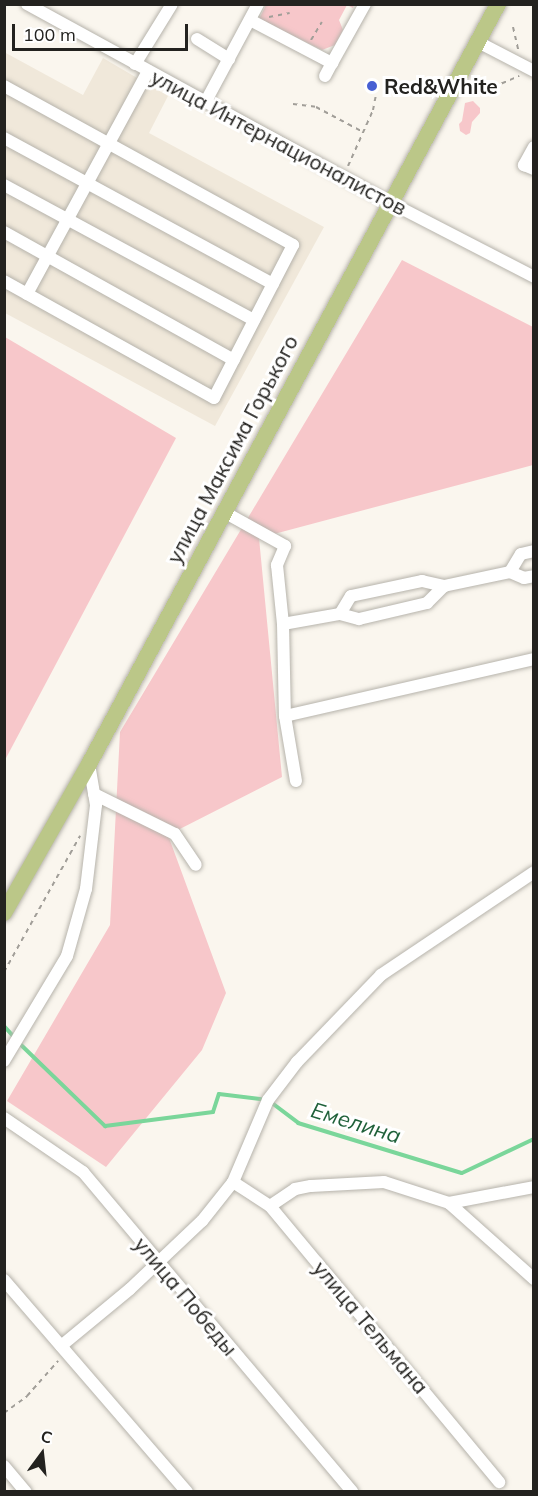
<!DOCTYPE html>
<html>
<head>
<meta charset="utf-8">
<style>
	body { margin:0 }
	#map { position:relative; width:538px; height:1496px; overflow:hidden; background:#faf6ee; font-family:Mulish,sans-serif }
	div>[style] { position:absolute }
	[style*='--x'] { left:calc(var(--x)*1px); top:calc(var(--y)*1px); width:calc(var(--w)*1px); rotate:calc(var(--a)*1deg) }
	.built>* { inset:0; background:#f0e8da }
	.green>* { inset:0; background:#f7c7ca }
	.stream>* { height:4px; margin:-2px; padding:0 2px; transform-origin:2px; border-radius:2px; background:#7ad69a }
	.path>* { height:2px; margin-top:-1px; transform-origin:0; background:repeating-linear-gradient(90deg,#a19e98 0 4.5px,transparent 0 9px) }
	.roads { filter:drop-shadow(0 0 2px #b6b3ab) drop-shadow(0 0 2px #b6b3ab) }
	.minor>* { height:12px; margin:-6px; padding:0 6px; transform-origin:6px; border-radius:6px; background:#fff }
	.major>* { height:16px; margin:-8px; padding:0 8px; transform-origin:8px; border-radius:8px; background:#bbc788 }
	.dots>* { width:16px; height:16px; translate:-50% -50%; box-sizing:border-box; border:3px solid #fff; border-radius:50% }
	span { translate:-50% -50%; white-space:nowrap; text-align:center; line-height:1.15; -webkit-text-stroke:6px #fff; paint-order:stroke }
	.poi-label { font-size:21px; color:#23221f; font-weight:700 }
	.left { translate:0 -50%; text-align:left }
	.street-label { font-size:21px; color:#23221f }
	.water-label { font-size:22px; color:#1f613a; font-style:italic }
	.frame { position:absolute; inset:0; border:6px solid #23221f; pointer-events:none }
	.north { position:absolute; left:12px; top:1424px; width:60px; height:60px; -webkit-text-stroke:4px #fff; paint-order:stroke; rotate:15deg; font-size:16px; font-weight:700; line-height:24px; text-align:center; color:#23221f }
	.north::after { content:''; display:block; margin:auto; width:21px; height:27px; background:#23221f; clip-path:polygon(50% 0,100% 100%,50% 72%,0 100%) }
	.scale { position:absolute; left:12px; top:24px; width:176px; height:27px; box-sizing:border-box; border:3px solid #23221f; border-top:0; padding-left:8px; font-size:18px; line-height:21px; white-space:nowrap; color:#23221f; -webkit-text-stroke:4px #fff; paint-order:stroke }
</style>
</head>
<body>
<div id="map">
	<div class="built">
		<div style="clip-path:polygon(4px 52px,83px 95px,103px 58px,168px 96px,149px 133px,324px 227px,215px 426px,5px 313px)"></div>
	</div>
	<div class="green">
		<div style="clip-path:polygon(266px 5px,354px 5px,353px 8px,347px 5px,339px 20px,343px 30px,335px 45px,322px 50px,259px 19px)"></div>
		<div style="clip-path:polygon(473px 101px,480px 108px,480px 113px,472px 122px,470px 133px,466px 135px,460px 131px,459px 124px,462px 121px,465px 103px)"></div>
		<div style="clip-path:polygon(402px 260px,533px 327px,533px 465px,259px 538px,282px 777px,168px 835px,226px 993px,202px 1050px,106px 1167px,7px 1101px,110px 925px,120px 732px)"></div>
		<div style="clip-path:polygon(5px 337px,176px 438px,5px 760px)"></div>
	</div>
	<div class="stream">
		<div style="--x:4;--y:1026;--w:15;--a:48"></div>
		<div style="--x:19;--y:1043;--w:120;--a:44"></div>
		<div style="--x:105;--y:1126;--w:109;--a:-7.4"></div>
		<div style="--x:213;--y:1112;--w:19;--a:-72"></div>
		<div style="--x:219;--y:1094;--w:49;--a:7"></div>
		<div style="--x:268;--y:1100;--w:38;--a:37"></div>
		<div style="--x:298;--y:1123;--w:171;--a:17"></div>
		<div style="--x:462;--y:1173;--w:80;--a:-25.3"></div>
	</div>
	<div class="path">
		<div style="--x:269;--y:17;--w:21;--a:-11"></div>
		<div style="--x:513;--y:27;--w:23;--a:77"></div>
		<div style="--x:311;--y:40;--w:21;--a:-59"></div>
		<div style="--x:477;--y:94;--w:46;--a:-23.2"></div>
		<div style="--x:293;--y:104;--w:23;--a:7"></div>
		<div style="--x:316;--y:107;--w:53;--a:28"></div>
		<div style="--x:348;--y:166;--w:61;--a:-65.9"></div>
		<div style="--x:373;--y:110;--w:16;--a:-79"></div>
		<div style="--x:4;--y:972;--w:156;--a:-60.8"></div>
		<div style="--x:4;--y:1413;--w:29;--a:-36"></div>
		<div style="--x:27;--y:1396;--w:47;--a:-48.5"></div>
	</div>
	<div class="roads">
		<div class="minor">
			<div style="--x:27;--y:4;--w:413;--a:28.7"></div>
			<div style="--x:389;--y:202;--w:163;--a:27.3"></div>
			<div style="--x:250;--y:20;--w:93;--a:27.7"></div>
			<div style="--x:332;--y:63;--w:68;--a:-60.8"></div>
			<div style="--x:197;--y:39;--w:38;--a:32"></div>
			<div style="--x:478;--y:42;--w:63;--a:27.4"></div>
			<div style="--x:135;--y:64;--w:70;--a:-58.3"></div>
			<div style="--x:325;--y:76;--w:15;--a:-62"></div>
			<div style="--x:4;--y:86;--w:330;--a:28.8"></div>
			<div style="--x:293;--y:245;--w:172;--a:117.3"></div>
			<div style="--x:214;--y:398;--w:240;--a:-150.9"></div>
			<div style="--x:206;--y:101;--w:110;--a:-61.8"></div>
			<div style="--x:4;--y:138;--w:306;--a:28.5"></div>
			<div style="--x:534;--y:147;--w:21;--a:119"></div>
			<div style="--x:524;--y:165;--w:11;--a:22"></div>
			<div style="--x:4;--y:185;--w:284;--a:28.4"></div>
			<div style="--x:4;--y:232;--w:263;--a:29.1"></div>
			<div style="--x:27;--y:294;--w:254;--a:-61.5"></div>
			<div style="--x:224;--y:512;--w:70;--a:29.1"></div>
			<div style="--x:285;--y:546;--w:21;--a:113"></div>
			<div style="--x:277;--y:565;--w:59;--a:84.2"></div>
			<div style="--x:283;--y:624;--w:92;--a:88.8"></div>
			<div style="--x:285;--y:716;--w:66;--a:80.4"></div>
			<div style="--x:510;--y:572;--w:21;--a:-59"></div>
			<div style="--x:521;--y:554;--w:13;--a:-13"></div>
			<div style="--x:340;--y:614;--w:21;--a:-59"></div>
			<div style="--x:351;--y:596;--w:73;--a:-11.9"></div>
			<div style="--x:422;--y:581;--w:23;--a:13"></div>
			<div style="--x:283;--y:624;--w:58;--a:-10"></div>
			<div style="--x:340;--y:614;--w:20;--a:15"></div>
			<div style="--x:359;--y:619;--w:70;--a:-13.2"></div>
			<div style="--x:427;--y:603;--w:24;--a:-45"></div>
			<div style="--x:444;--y:586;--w:67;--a:-12"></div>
			<div style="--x:510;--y:572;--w:15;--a:23"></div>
			<div style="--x:524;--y:578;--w:10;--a:-11"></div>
			<div style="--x:285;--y:716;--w:255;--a:-12.9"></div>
			<div style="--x:94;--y:794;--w:90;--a:26.3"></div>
			<div style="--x:175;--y:834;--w:37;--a:56"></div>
			<div style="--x:4;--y:1061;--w:122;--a:-59"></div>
			<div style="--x:67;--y:956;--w:70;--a:-74.2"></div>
			<div style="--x:86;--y:889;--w:85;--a:-83.2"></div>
			<div style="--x:96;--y:805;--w:42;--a:-99.7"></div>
			<div style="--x:4;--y:1118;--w:96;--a:34.4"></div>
			<div style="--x:83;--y:1172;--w:418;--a:49.9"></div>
			<div style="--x:233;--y:1182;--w:44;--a:33"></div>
			<div style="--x:270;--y:1206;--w:359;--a:50.3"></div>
			<div style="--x:449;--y:1203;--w:114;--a:41.8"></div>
			<div style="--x:270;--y:1206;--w:30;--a:-34"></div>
			<div style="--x:295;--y:1189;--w:16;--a:-11"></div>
			<div style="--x:311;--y:1186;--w:73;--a:-3.1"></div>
			<div style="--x:384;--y:1182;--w:68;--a:17.9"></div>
			<div style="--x:449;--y:1203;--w:86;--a:-10.7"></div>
			<div style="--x:4;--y:1280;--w:280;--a:49.2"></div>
			<div style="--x:61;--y:1346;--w:89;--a:-39.6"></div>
			<div style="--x:130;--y:1289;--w:99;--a:-43.4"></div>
			<div style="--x:202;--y:1221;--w:50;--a:-51.5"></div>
			<div style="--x:233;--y:1182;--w:89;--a:-66.9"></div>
			<div style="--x:268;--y:1100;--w:48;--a:-52.7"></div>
			<div style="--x:297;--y:1062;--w:121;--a:-46"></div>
			<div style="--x:381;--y:975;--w:184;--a:-33.9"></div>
			<div style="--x:4;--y:1466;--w:34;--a:50"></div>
		</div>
		<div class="major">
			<div style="--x:4;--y:913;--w:172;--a:-60.3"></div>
			<div style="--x:89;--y:764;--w:863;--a:-61.71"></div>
		</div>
	</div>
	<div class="dots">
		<div style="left:372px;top:86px;background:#475fd3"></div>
	</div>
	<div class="poi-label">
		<span class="left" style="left:384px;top:86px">Red&amp;White</span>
	</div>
	<div class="street-label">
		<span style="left:279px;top:142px;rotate:28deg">улица Интернационалистов</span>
		<span style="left:232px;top:449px;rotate:-62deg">улица Максима Горького</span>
		<span style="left:186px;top:1296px;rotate:50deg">улица Победы</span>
		<span style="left:371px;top:1327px;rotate:50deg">улица Тельмана</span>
	</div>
	<div class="water-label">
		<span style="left:356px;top:1123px;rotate:17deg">Емелина</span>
	</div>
	<div class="frame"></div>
	<div class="north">С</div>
	<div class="scale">100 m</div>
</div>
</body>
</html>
